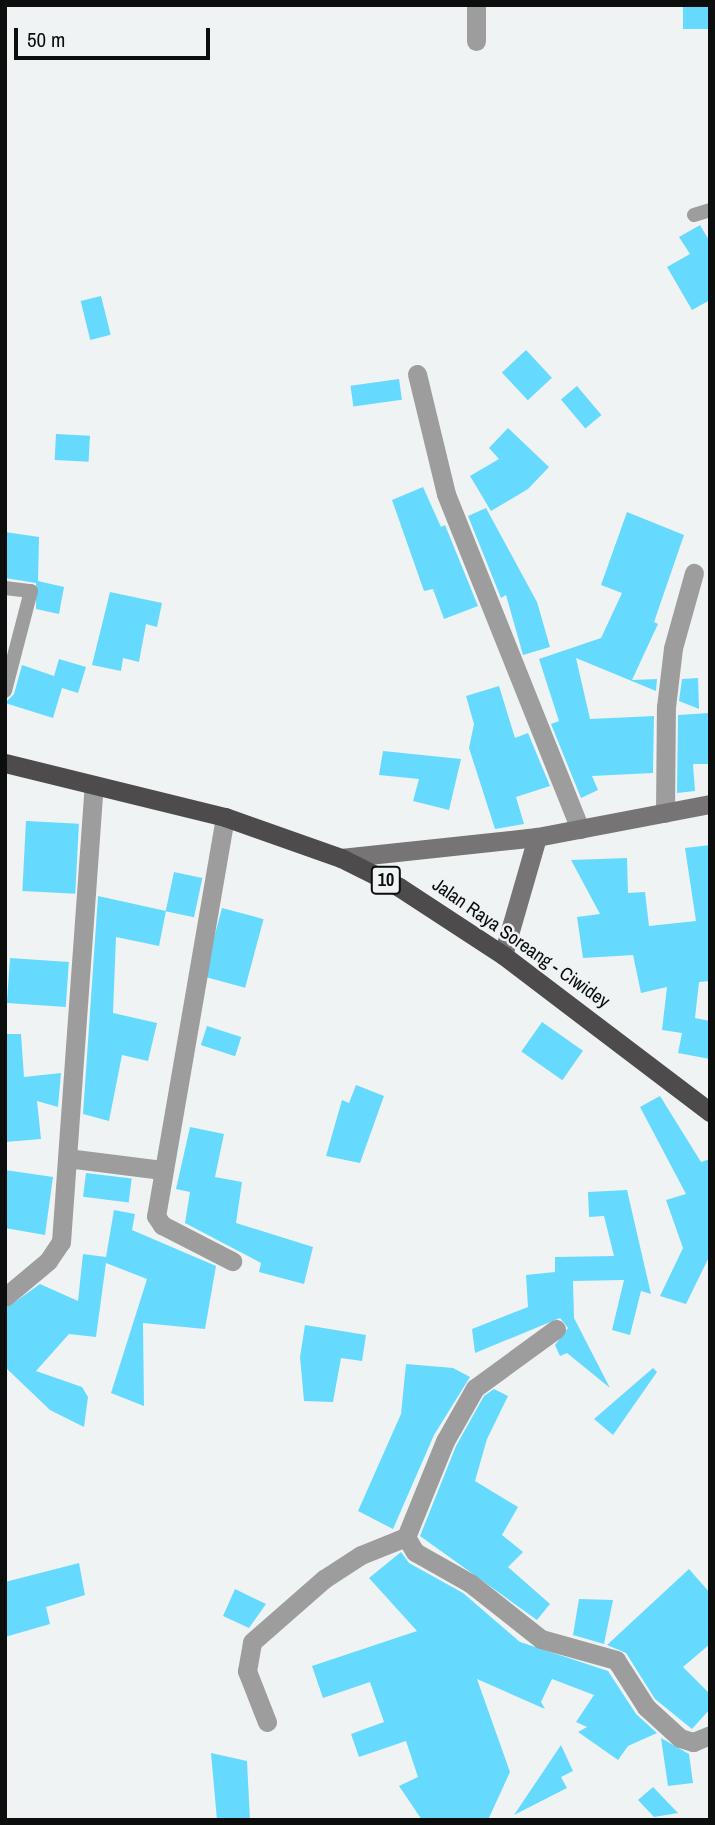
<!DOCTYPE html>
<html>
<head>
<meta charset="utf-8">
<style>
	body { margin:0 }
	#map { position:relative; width:715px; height:1825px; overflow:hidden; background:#eff3f4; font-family:"Archivo Narrow",sans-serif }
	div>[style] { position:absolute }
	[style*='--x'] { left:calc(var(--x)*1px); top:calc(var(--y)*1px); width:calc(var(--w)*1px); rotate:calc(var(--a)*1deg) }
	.building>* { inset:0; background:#66dafe; transform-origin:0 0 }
	.service>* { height:14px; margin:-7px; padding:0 7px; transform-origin:7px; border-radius:7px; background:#9e9d9d }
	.minor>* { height:19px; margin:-9.5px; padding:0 9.5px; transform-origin:9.5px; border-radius:9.5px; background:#9e9d9d }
	.secondary>* { height:19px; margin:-9.5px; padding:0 9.5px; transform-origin:9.5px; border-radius:9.5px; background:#767475 }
	.trunk>* { height:19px; margin:-9.5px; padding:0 9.5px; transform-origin:9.5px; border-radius:9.5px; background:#4e4b4c }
	span { translate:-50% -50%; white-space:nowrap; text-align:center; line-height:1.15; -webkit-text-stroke:5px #eff3f4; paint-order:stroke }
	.shield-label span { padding:2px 5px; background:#eff3f4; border:2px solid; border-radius:5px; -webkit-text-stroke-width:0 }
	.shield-label { font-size:18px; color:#0c0d0d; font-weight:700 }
	.street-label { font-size:19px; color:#0c0d0d }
	.frame { position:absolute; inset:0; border:7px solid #0c0d0d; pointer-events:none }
	.scale { position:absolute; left:14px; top:28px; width:196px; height:32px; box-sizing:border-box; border:4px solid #0c0d0d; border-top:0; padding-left:9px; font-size:21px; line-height:24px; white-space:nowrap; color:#0c0d0d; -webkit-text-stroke:5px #eff3f4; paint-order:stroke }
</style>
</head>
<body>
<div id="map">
	<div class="building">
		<div style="left:683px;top:5px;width:27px;height:24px"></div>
		<div style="clip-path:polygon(700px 225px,710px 242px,710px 300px,692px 310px,667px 267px,690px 254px,679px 237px)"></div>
		<div style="left:101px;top:296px;width:40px;height:21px;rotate:76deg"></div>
		<div style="left:526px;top:350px;width:38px;height:33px;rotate:47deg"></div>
		<div style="left:399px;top:379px;width:21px;height:49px;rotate:82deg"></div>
		<div style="left:577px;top:386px;width:38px;height:21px;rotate:50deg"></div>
		<div style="clip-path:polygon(508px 428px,549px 467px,528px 489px,491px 511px,470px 476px,499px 459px,489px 448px)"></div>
		<div style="left:56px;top:434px;width:34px;height:26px;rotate:3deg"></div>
		<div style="clip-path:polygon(423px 487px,441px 527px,445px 525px,478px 606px,444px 619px,433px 589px,424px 591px,392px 500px)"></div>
		<div style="clip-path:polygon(486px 508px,537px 602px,550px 647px,523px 655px,506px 595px,501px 598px,468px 516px)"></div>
		<div style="clip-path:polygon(627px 512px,684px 535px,654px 622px,658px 624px,632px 680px,657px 679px,656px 691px,576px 658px,590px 719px,654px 716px,653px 773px,592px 776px,598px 790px,581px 798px,551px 724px,559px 721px,539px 659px,601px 638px,622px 593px,601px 585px)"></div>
		<div style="clip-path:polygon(5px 532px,39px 537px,38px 581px,64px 587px,59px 614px,36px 609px,36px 583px,5px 578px)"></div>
		<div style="clip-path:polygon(110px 592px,162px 603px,157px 627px,146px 624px,139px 662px,123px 658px,121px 671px,92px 665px)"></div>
		<div style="clip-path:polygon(59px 659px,86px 667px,78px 693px,62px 688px,53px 718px,5px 703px,14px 694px,22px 665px,54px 676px)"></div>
		<div style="clip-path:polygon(698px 678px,699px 709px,679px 701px,682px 679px)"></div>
		<div style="clip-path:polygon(499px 686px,515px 738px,528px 733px,550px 786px,516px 797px,524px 824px,495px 829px,469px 748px,474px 724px,466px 696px)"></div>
		<div style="clip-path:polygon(710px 713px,710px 764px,693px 764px,695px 791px,677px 793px,678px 715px)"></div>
		<div style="clip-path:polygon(383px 751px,461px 759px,449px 810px,413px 801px,419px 779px,379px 775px)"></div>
		<div style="left:26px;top:821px;width:53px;height:70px;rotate:3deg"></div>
		<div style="clip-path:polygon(710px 845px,710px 981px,699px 982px,695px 1018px,710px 1021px,710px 1059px,678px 1053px,682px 1033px,662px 1030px,667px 987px,641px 993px,633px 955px,583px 958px,577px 917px,600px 914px,571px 860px,627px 858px,628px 893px,645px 892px,649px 926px,696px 921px,685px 848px)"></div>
		<div style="left:174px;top:872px;width:29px;height:40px;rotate:12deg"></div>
		<div style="clip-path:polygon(98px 896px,166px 911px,159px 946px,116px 937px,113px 1013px,157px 1023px,148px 1061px,122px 1055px,109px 1121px,83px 1114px)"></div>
		<div style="left:222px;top:908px;width:43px;height:71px;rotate:15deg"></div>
		<div style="left:10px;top:958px;width:59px;height:45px;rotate:4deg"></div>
		<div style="left:542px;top:1022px;width:50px;height:36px;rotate:35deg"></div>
		<div style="left:207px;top:1026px;width:36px;height:20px;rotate:18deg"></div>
		<div style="clip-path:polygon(5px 1034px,21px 1034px,24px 1077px,61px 1073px,58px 1107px,37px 1101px,41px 1139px,5px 1142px)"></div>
		<div style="clip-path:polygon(356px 1085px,384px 1096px,360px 1163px,326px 1156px,342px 1100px,349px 1103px)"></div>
		<div style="clip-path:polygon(660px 1096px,701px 1162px,710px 1159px,710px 1255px,686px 1304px,660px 1296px,683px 1248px,666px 1200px,686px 1194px,640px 1107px)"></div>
		<div style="clip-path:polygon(190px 1127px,224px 1134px,215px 1177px,242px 1182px,236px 1223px,313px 1247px,304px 1284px,259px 1272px,261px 1263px,185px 1223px,190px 1192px,176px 1189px)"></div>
		<div style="clip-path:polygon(5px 1170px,53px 1177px,45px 1235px,5px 1228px)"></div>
		<div style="left:86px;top:1173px;width:46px;height:24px;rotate:7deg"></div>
		<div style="clip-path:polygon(627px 1190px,651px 1294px,641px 1291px,630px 1335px,612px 1330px,624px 1280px,573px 1281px,574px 1318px,610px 1388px,567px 1353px,560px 1356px,555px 1345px,568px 1328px,560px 1318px,475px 1353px,472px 1329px,528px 1307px,526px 1275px,555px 1272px,555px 1257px,614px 1256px,604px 1216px,589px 1217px,588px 1192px)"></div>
		<div style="clip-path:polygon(114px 1210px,135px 1214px,132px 1230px,216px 1266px,205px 1329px,143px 1323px,144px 1406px,111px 1393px,147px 1279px,106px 1263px,96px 1337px,69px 1334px,36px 1371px,82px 1387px,88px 1397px,84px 1427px,50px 1410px,5px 1367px,5px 1309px,40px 1284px,78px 1301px,83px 1254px,106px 1257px)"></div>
		<div style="clip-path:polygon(305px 1325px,366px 1335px,362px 1361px,341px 1358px,333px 1402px,304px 1401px,300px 1357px)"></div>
		<div style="clip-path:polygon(406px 1364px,453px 1368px,470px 1377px,434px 1435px,393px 1529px,358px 1511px,401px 1414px)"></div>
		<div style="clip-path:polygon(653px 1368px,657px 1372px,613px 1435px,594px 1419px)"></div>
		<div style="clip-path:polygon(494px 1389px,508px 1396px,487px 1439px,475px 1481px,518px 1507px,502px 1535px,523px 1552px,508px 1567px,550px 1604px,537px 1620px,420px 1536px,456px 1446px,484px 1396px)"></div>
		<div style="clip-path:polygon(401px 1552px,409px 1563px,463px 1593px,520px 1642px,608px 1671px,636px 1714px,657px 1733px,628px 1746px,618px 1760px,578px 1732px,587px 1727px,576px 1722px,594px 1695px,552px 1679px,541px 1702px,545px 1709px,477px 1679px,510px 1772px,488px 1820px,422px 1820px,399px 1786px,418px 1777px,406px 1741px,359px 1757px,351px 1734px,384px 1722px,370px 1682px,323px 1698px,312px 1666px,417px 1631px,369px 1578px)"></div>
		<div style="clip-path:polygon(79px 1563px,85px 1595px,46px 1607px,50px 1624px,5px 1637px,5px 1582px)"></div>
		<div style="clip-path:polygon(689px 1569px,710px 1593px,710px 1644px,683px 1667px,710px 1694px,710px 1709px,692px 1729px,655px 1699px,626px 1653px,607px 1645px)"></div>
		<div style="clip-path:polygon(235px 1589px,266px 1604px,249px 1628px,223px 1616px)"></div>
		<div style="clip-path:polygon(579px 1599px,613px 1600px,604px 1644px,573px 1635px)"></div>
		<div style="clip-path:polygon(661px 1738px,689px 1754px,693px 1783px,668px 1786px)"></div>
		<div style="clip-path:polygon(561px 1745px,573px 1771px,561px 1777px,567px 1788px,514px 1815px)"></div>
		<div style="clip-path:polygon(211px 1753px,247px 1761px,250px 1820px,217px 1820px)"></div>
		<div style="clip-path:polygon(653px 1787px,678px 1813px,654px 1817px,638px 1800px)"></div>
	</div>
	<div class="service">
		<div style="--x:694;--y:215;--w:17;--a:-17"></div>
		<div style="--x:5;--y:588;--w:26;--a:7"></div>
		<div style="--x:31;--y:591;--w:103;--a:104.6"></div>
	</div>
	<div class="minor">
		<div style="--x:476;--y:41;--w:36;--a:-90"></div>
		<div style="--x:417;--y:374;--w:123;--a:76.4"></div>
		<div style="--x:446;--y:494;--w:361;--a:68.2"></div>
		<div style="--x:665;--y:813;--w:106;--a:-89.5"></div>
		<div style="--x:666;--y:707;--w:59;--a:-83.2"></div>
		<div style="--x:673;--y:648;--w:78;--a:-74.4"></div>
		<div style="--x:225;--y:817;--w:405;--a:99.8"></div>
		<div style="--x:156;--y:1216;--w:11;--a:56"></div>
		<div style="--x:162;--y:1225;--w:79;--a:27.2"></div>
		<div style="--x:67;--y:1158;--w:96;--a:7.2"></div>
		<div style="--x:5;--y:1297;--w:56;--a:-39.9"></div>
		<div style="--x:48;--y:1261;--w:23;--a:-56"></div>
		<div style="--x:61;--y:1242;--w:458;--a:-85.9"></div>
		<div style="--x:556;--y:1329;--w:100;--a:143.9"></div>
		<div style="--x:475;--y:1388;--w:61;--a:119.5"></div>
		<div style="--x:445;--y:1441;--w:104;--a:112.1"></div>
		<div style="--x:406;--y:1537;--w:17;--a:59"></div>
		<div style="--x:415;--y:1552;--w:63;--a:29.4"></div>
		<div style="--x:470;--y:1583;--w:90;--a:38.3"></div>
		<div style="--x:541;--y:1639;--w:78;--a:15.6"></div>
		<div style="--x:616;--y:1660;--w:56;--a:57.4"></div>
		<div style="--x:646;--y:1707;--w:46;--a:42.4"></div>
		<div style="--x:680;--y:1738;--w:14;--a:17"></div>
		<div style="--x:693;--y:1742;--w:18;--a:-22"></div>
		<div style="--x:267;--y:1722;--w:55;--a:-111.4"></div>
		<div style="--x:247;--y:1671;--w:29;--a:-80"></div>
		<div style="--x:252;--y:1642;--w:96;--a:-41.2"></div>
		<div style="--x:324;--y:1579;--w:44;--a:-33"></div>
		<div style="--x:361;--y:1555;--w:48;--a:-21.8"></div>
	</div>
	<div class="secondary">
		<div style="--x:341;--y:858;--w:197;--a:-6.1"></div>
		<div style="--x:537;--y:837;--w:176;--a:-10.8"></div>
		<div style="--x:503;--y:955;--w:123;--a:-73.9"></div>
	</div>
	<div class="trunk">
		<div style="--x:5;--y:763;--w:227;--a:13.8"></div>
		<div style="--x:225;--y:817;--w:123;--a:19.5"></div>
		<div style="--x:341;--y:858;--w:65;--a:26.6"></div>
		<div style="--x:399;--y:887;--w:124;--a:33.2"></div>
		<div style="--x:503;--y:955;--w:260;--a:37.2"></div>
	</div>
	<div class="shield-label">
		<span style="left:386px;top:880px">10</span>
	</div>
	<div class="street-label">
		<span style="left:521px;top:943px;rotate:35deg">Jalan Raya Soreang - Ciwidey</span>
	</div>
	<div class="frame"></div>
	<div class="scale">50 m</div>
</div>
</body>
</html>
